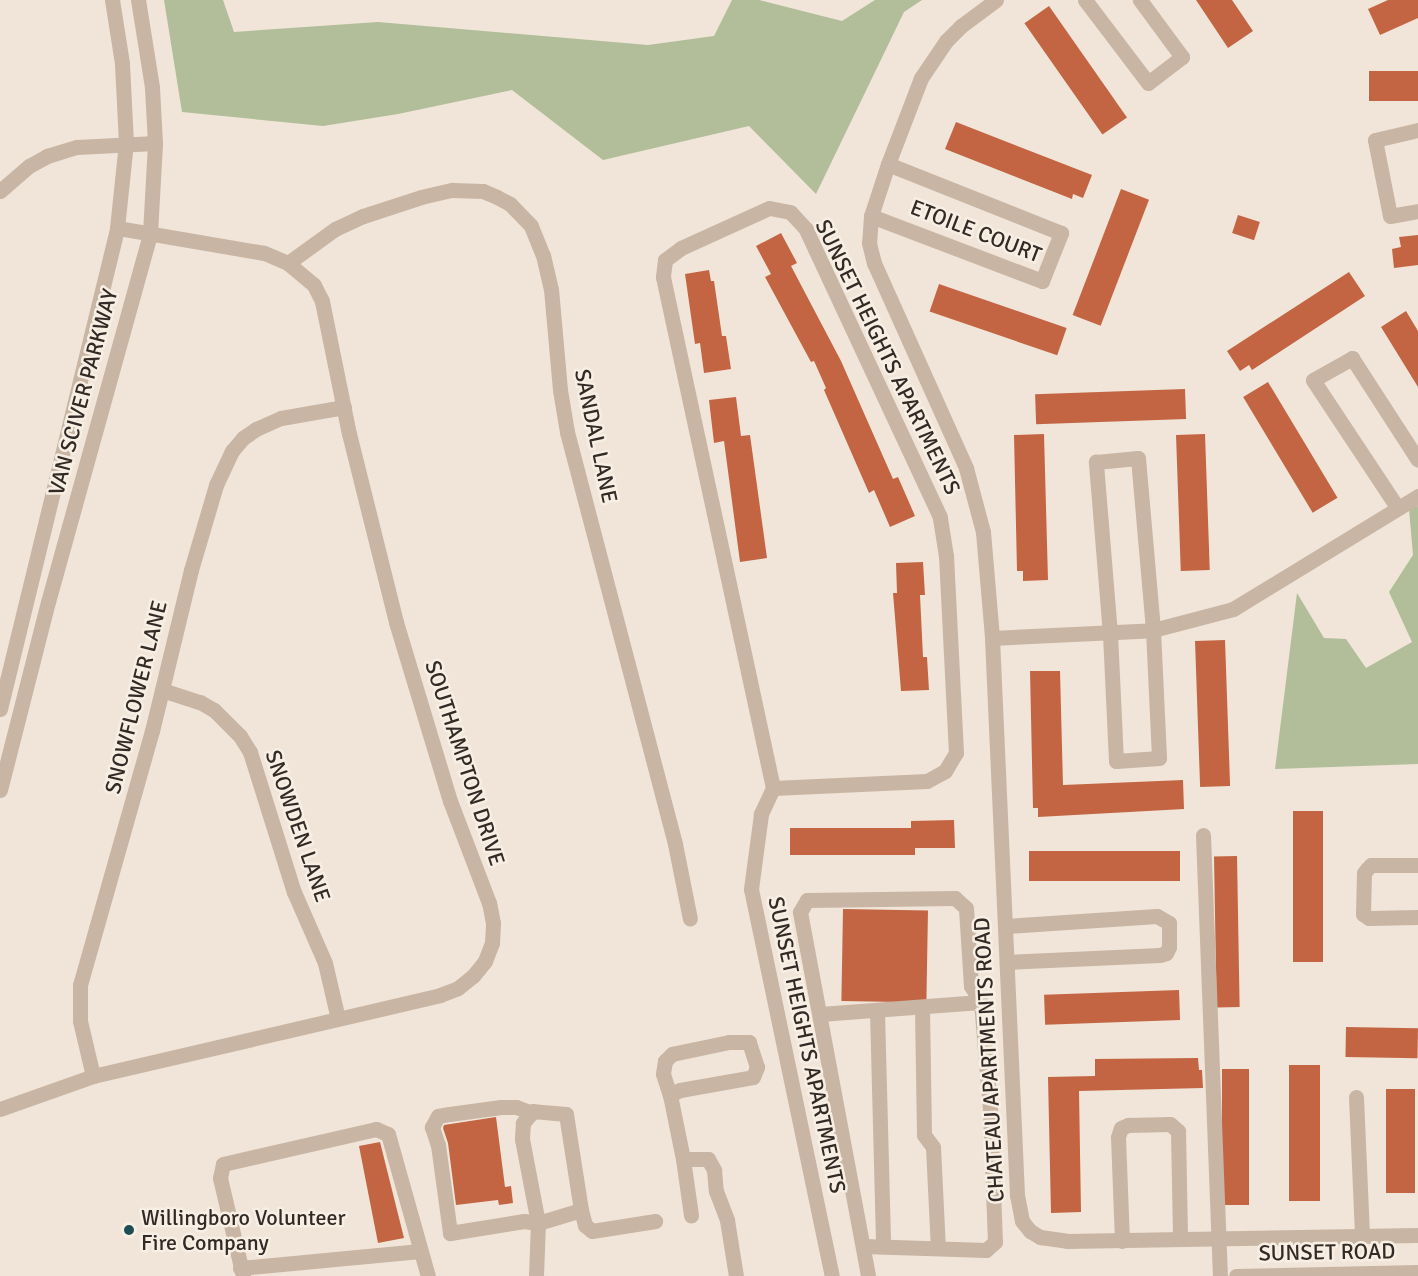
<!DOCTYPE html>
<html>
<head>
<meta charset="utf-8">
<style>
	body { margin:0 }
	#map { position:relative; width:1418px; height:1276px; overflow:hidden; background:#f0e5d8; font-family:Signika,sans-serif }
	div>[style] { position:absolute }
	[style*='--x'] { left:calc(var(--x)*1px); top:calc(var(--y)*1px); width:calc(var(--w)*1px); rotate:calc(var(--a)*1deg) }
	.green>* { inset:0; background:#b1be99 }
	.building>* { inset:0; background:#c36543; transform-origin:0 0 }
	.minor>* { height:15px; margin:-7.5px; padding:0 7.5px; transform-origin:7.5px; border-radius:7.5px; background:#c8b5a4 }
	.dots>* { width:16px; height:16px; translate:-50% -50%; box-sizing:border-box; border:3px solid #f8efe4; border-radius:50% }
	span { translate:-50% -50%; white-space:nowrap; text-align:center; line-height:1.15; -webkit-text-stroke:5px #f8efe4; paint-order:stroke }
	.street-label { font-size:22px; color:#332a26 }
	.poi-label { font-size:22px; color:#332a26 }
	.left { translate:0 -50%; text-align:left }
</style>
</head>
<body>
<div id="map">
	<div class="green">
		<div style="clip-path:polygon(164px 0,223px 0,234px 32px,378px 22px,648px 45px,714px 36px,732px 0,759px 0,842px 21px,875px 0,922px 0,904px 12px,816px 194px,749px 126px,603px 160px,512px 90px,398px 114px,323px 126px,182px 112px)"></div>
		<div style="clip-path:polygon(1418px 506px,1418px 764px,1275px 769px,1297px 593px,1324px 638px,1346px 639px,1366px 668px,1412px 642px,1389px 592px,1413px 555px,1409px 509px)"></div>
	</div>
	<div class="building">
		<div style="clip-path:polygon(1196px 0,1232px 0,1253px 31px,1228px 48px)"></div>
		<div style="clip-path:polygon(1388px 0,1418px 0,1418px 18px,1380px 35px,1368px 9px)"></div>
		<div style="left:1049px;top:6px;width:136px;height:30px;rotate:55deg"></div>
		<div style="left:1418px;top:71px;width:30px;height:49px;rotate:90deg"></div>
		<div style="clip-path:polygon(956px 122px,1092px 175px,1083px 198px,1073px 194px,1072px 199px,945px 149px)"></div>
		<div style="left:1121px;top:189px;width:30px;height:135px;rotate:21deg"></div>
		<div style="left:1238px;top:215px;width:23px;height:19px;rotate:18deg"></div>
		<div style="clip-path:polygon(781px 233px,797px 263px,791px 266px,841px 361px,893px 479px,898px 477px,915px 516px,890px 527px,874px 490px,869px 493px,824px 390px,826px 388px,814px 361px,811px 362px,765px 277px,771px 274px,756px 246px)"></div>
		<div style="clip-path:polygon(1418px 235px,1418px 265px,1394px 268px,1392px 249px,1401px 247px,1399px 237px)"></div>
		<div style="clip-path:polygon(709px 270px,711px 281px,714px 281px,722px 336px,726px 336px,731px 369px,704px 373px,700px 343px,695px 344px,685px 274px)"></div>
		<div style="clip-path:polygon(1349px 272px,1365px 296px,1252px 370px,1249px 365px,1240px 371px,1227px 351px)"></div>
		<div style="left:939px;top:284px;width:135px;height:29px;rotate:19deg"></div>
		<div style="clip-path:polygon(1406px 311px,1418px 331px,1418px 387px,1381px 327px)"></div>
		<div style="left:1268px;top:382px;width:135px;height:29px;rotate:59deg"></div>
		<div style="left:1185px;top:389px;width:30px;height:150px;rotate:88deg"></div>
		<div style="clip-path:polygon(736px 397px,741px 436px,750px 435px,767px 558px,740px 562px,724px 441px,714px 443px,709px 400px)"></div>
		<div style="clip-path:polygon(1044px 434px,1048px 580px,1023px 581px,1023px 571px,1017px 571px,1014px 435px)"></div>
		<div style="left:1205px;top:434px;width:136px;height:29px;rotate:88deg"></div>
		<div style="clip-path:polygon(923px 562px,925px 595px,920px 595px,923px 657px,927px 657px,929px 690px,901px 691px,893px 593px,897px 593px,896px 563px)"></div>
		<div style="left:1225px;top:640px;width:146px;height:30px;rotate:88deg"></div>
		<div style="clip-path:polygon(1030px 671px,1060px 671px,1063px 785px,1183px 780px,1184px 809px,1038px 817px,1038px 808px,1033px 808px)"></div>
		<div style="left:1293px;top:811px;width:30px;height:151px"></div>
		<div style="clip-path:polygon(954px 820px,955px 848px,915px 848px,915px 855px,790px 855px,790px 828px,911px 828px,911px 821px)"></div>
		<div style="left:1180px;top:851px;width:30px;height:151px;rotate:90deg"></div>
		<div style="left:1237px;top:856px;width:151px;height:23px;rotate:89deg"></div>
		<div style="left:843px;top:909px;width:85px;height:92px;rotate:1deg"></div>
		<div style="left:1179px;top:990px;width:30px;height:135px;rotate:88deg"></div>
		<div style="left:1346px;top:1027px;width:72px;height:30px;rotate:1deg"></div>
		<div style="clip-path:polygon(1198px 1058px,1199px 1070px,1202px 1070px,1203px 1088px,1079px 1091px,1081px 1212px,1051px 1213px,1048px 1077px,1095px 1076px,1095px 1059px)"></div>
		<div style="left:1289px;top:1065px;width:31px;height:136px"></div>
		<div style="left:1222px;top:1069px;width:27px;height:136px"></div>
		<div style="left:1386px;top:1089px;width:29px;height:104px"></div>
		<div style="clip-path:polygon(496px 1117px,505px 1187px,511px 1186px,513px 1203px,499px 1205px,498px 1200px,456px 1205px,448px 1143px,443px 1128px,444px 1125px)"></div>
		<div style="clip-path:polygon(380px 1142px,404px 1238px,378px 1243px,359px 1146px)"></div>
	</div>
	<div class="minor">
		<div style="--x:996;--y:0;--w:44;--a:143.4"></div>
		<div style="--x:961;--y:26;--w:21;--a:135"></div>
		<div style="--x:946;--y:41;--w:45;--a:124"></div>
		<div style="--x:921;--y:78;--w:92;--a:111"></div>
		<div style="--x:888;--y:164;--w:55;--a:108.1"></div>
		<div style="--x:871;--y:216;--w:27;--a:94"></div>
		<div style="--x:869;--y:243;--w:21;--a:76"></div>
		<div style="--x:874;--y:263;--w:225;--a:65.8"></div>
		<div style="--x:966;--y:468;--w:66;--a:75.1"></div>
		<div style="--x:983;--y:532;--w:106;--a:85.1"></div>
		<div style="--x:992;--y:638;--w:558;--a:87.43"></div>
		<div style="--x:1017;--y:1195;--w:26;--a:79"></div>
		<div style="--x:1022;--y:1221;--w:13;--a:51"></div>
		<div style="--x:1030;--y:1231;--w:12;--a:31"></div>
		<div style="--x:1040;--y:1237;--w:27;--a:8"></div>
		<div style="--x:1067;--y:1241;--w:351;--a:-1"></div>
		<div style="--x:1085;--y:0;--w:104;--a:52.8"></div>
		<div style="--x:1148;--y:83;--w:43;--a:-37.4"></div>
		<div style="--x:1182;--y:57;--w:71;--a:-126.4"></div>
		<div style="--x:1418;--y:130;--w:44;--a:166.9"></div>
		<div style="--x:1375;--y:140;--w:77;--a:78.8"></div>
		<div style="--x:1390;--y:216;--w:28;--a:-10"></div>
		<div style="--x:0;--y:191;--w:38;--a:-41"></div>
		<div style="--x:29;--y:166;--w:21;--a:-29"></div>
		<div style="--x:47;--y:156;--w:31;--a:-17"></div>
		<div style="--x:77;--y:147;--w:78;--a:-2.9"></div>
		<div style="--x:871;--y:216;--w:183;--a:20.8"></div>
		<div style="--x:1042;--y:281;--w:52;--a:-68.4"></div>
		<div style="--x:1061;--y:233;--w:186;--a:-158.3"></div>
		<div style="--x:288;--y:263;--w:58;--a:-35.9"></div>
		<div style="--x:335;--y:229;--w:31;--a:-25"></div>
		<div style="--x:363;--y:216;--w:61;--a:-18.1"></div>
		<div style="--x:421;--y:197;--w:32;--a:-13"></div>
		<div style="--x:452;--y:190;--w:31;--a:2"></div>
		<div style="--x:483;--y:191;--w:15;--a:23"></div>
		<div style="--x:497;--y:197;--w:15;--a:28"></div>
		<div style="--x:510;--y:204;--w:30;--a:46"></div>
		<div style="--x:531;--y:226;--w:31;--a:68"></div>
		<div style="--x:543;--y:255;--w:35;--a:77"></div>
		<div style="--x:551;--y:289;--w:101;--a:84.9"></div>
		<div style="--x:560;--y:390;--w:43;--a:80.5"></div>
		<div style="--x:567;--y:432;--w:426;--a:75.3"></div>
		<div style="--x:675;--y:844;--w:76;--a:78.7"></div>
		<div style="--x:1138;--y:458;--w:173;--a:85"></div>
		<div style="--x:1153;--y:630;--w:128;--a:87.3"></div>
		<div style="--x:1159;--y:758;--w:43;--a:176"></div>
		<div style="--x:1116;--y:761;--w:127;--a:-92.7"></div>
		<div style="--x:1110;--y:634;--w:173;--a:-94.7"></div>
		<div style="--x:1096;--y:462;--w:42;--a:-5.4"></div>
		<div style="--x:1397;--y:507;--w:152;--a:-123.5"></div>
		<div style="--x:1313;--y:380;--w:45;--a:-29.4"></div>
		<div style="--x:1352;--y:358;--w:121;--a:57.1"></div>
		<div style="--x:992;--y:638;--w:161;--a:-2.8"></div>
		<div style="--x:1153;--y:630;--w:83;--a:-14.7"></div>
		<div style="--x:1233;--y:609;--w:217;--a:-31.4"></div>
		<div style="--x:162;--y:690;--w:40;--a:18"></div>
		<div style="--x:200;--y:702;--w:16;--a:30"></div>
		<div style="--x:214;--y:710;--w:37;--a:45"></div>
		<div style="--x:240;--y:736;--w:19;--a:58"></div>
		<div style="--x:250;--y:752;--w:147;--a:72.6"></div>
		<div style="--x:294;--y:892;--w:77;--a:66.4"></div>
		<div style="--x:325;--y:963;--w:57;--a:76.9"></div>
		<div style="--x:0;--y:709;--w:495;--a:-76.3"></div>
		<div style="--x:117;--y:228;--w:85;--a:-84"></div>
		<div style="--x:126;--y:143;--w:80;--a:-92.9"></div>
		<div style="--x:122;--y:63;--w:64;--a:-99"></div>
		<div style="--x:773;--y:788;--w:154;--a:-2.6"></div>
		<div style="--x:927;--y:781;--w:21;--a:-29"></div>
		<div style="--x:945;--y:771;--w:21;--a:-59"></div>
		<div style="--x:956;--y:753;--w:197;--a:-92.9"></div>
		<div style="--x:946;--y:556;--w:39;--a:-99"></div>
		<div style="--x:940;--y:517;--w:318;--a:-115"></div>
		<div style="--x:806;--y:229;--w:23;--a:-133"></div>
		<div style="--x:790;--y:212;--w:21;--a:-169"></div>
		<div style="--x:769;--y:208;--w:97;--a:155.6"></div>
		<div style="--x:681;--y:248;--w:20;--a:143"></div>
		<div style="--x:665;--y:260;--w:17;--a:97"></div>
		<div style="--x:663;--y:277;--w:523;--a:77.85"></div>
		<div style="--x:773;--y:788;--w:29;--a:115"></div>
		<div style="--x:761;--y:814;--w:76;--a:97.6"></div>
		<div style="--x:751;--y:889;--w:395;--a:78.2"></div>
		<div style="--x:0;--y:790;--w:194;--a:-75.7"></div>
		<div style="--x:48;--y:602;--w:383;--a:-74.5"></div>
		<div style="--x:150;--y:233;--w:90;--a:-86.8"></div>
		<div style="--x:155;--y:143;--w:56;--a:-93.1"></div>
		<div style="--x:152;--y:87;--w:88;--a:-99.1"></div>
		<div style="--x:1203;--y:835;--w:441;--a:87.8"></div>
		<div style="--x:1418;--y:865;--w:47;--a:180"></div>
		<div style="--x:1371;--y:865;--w:6;--a:135"></div>
		<div style="--x:1367;--y:869;--w:5;--a:127"></div>
		<div style="--x:1364;--y:873;--w:41;--a:91.4"></div>
		<div style="--x:1363;--y:914;--w:7;--a:34"></div>
		<div style="--x:1369;--y:918;--w:49;--a:-1.2"></div>
		<div style="--x:1006;--y:926;--w:151;--a:-3.8"></div>
		<div style="--x:1157;--y:916;--w:14;--a:30"></div>
		<div style="--x:1169;--y:923;--w:24;--a:90"></div>
		<div style="--x:1169;--y:947;--w:7;--a:117"></div>
		<div style="--x:1166;--y:953;--w:6;--a:162"></div>
		<div style="--x:1160;--y:955;--w:153;--a:177.4"></div>
		<div style="--x:922;--y:1008;--w:127;--a:89.1"></div>
		<div style="--x:924;--y:1135;--w:15;--a:53"></div>
		<div style="--x:933;--y:1147;--w:101;--a:87.2"></div>
		<div style="--x:877;--y:1011;--w:235;--a:88.5"></div>
		<div style="--x:820;--y:1014;--w:161;--a:-4.3"></div>
		<div style="--x:93;--y:1076;--w:57;--a:-103.3"></div>
		<div style="--x:80;--y:1021;--w:36;--a:-90"></div>
		<div style="--x:80;--y:985;--w:264;--a:-74.2"></div>
		<div style="--x:152;--y:731;--w:166;--a:-76.4"></div>
		<div style="--x:191;--y:570;--w:89;--a:-73.6"></div>
		<div style="--x:216;--y:485;--w:38;--a:-65"></div>
		<div style="--x:232;--y:451;--w:17;--a:-50"></div>
		<div style="--x:243;--y:438;--w:16;--a:-35"></div>
		<div style="--x:256;--y:429;--w:27;--a:-24"></div>
		<div style="--x:281;--y:418;--w:64;--a:-9.9"></div>
		<div style="--x:670;--y:1095;--w:11;--a:-27"></div>
		<div style="--x:680;--y:1090;--w:74;--a:-10.1"></div>
		<div style="--x:753;--y:1077;--w:11;--a:-68"></div>
		<div style="--x:757;--y:1067;--w:26;--a:-108"></div>
		<div style="--x:749;--y:1042;--w:20;--a:180"></div>
		<div style="--x:729;--y:1042;--w:58;--a:168.1"></div>
		<div style="--x:672;--y:1054;--w:10;--a:135"></div>
		<div style="--x:665;--y:1061;--w:13;--a:99"></div>
		<div style="--x:663;--y:1074;--w:22;--a:72"></div>
		<div style="--x:670;--y:1095;--w:65;--a:78.5"></div>
		<div style="--x:683;--y:1159;--w:25;--a:0"></div>
		<div style="--x:708;--y:1159;--w:13;--a:61"></div>
		<div style="--x:714;--y:1170;--w:21;--a:85"></div>
		<div style="--x:716;--y:1191;--w:31;--a:69"></div>
		<div style="--x:727;--y:1220;--w:57;--a:80.9"></div>
		<div style="--x:1356;--y:1097;--w:140;--a:87.5"></div>
		<div style="--x:0;--y:1109;--w:99;--a:-19.5"></div>
		<div style="--x:93;--y:1076;--w:356;--a:-13.1"></div>
		<div style="--x:440;--y:995;--w:19;--a:-21"></div>
		<div style="--x:458;--y:988;--w:19;--a:-39"></div>
		<div style="--x:473;--y:976;--w:19;--a:-51"></div>
		<div style="--x:485;--y:961;--w:19;--a:-69"></div>
		<div style="--x:492;--y:943;--w:20;--a:-87"></div>
		<div style="--x:493;--y:923;--w:20;--a:-101"></div>
		<div style="--x:489;--y:903;--w:109;--a:-110.9"></div>
		<div style="--x:450;--y:801;--w:187;--a:-106.8"></div>
		<div style="--x:396;--y:622;--w:194;--a:-104"></div>
		<div style="--x:349;--y:434;--w:136;--a:-101.5"></div>
		<div style="--x:322;--y:301;--w:18;--a:-117"></div>
		<div style="--x:314;--y:285;--w:34;--a:-140"></div>
		<div style="--x:288;--y:263;--w:26;--a:-157"></div>
		<div style="--x:264;--y:253;--w:149;--a:-170.3"></div>
		<div style="--x:532;--y:1113;--w:17;--a:-159"></div>
		<div style="--x:516;--y:1107;--w:15;--a:180"></div>
		<div style="--x:501;--y:1107;--w:52;--a:172.3"></div>
		<div style="--x:449;--y:1114;--w:11;--a:170"></div>
		<div style="--x:438;--y:1116;--w:13;--a:119"></div>
		<div style="--x:432;--y:1127;--w:19;--a:72"></div>
		<div style="--x:438;--y:1145;--w:89;--a:82.2"></div>
		<div style="--x:450;--y:1233;--w:75;--a:-9.2"></div>
		<div style="--x:524;--y:1221;--w:14;--a:8"></div>
		<div style="--x:538;--y:1223;--w:45;--a:-16.8"></div>
		<div style="--x:581;--y:1210;--w:97;--a:-98.9"></div>
		<div style="--x:566;--y:1114;--w:33;--a:-175"></div>
		<div style="--x:533;--y:1111;--w:16;--a:130"></div>
		<div style="--x:523;--y:1123;--w:16;--a:94"></div>
		<div style="--x:522;--y:1139;--w:86;--a:79.2"></div>
		<div style="--x:538;--y:1223;--w:53;--a:92.2"></div>
		<div style="--x:683;--y:1159;--w:57;--a:81.9"></div>
		<div style="--x:581;--y:1210;--w:16;--a:75"></div>
		<div style="--x:585;--y:1225;--w:9;--a:41"></div>
		<div style="--x:592;--y:1231;--w:64;--a:-9"></div>
		<div style="--x:1122;--y:1241;--w:104;--a:-92.2"></div>
		<div style="--x:1118;--y:1137;--w:9;--a:-72"></div>
		<div style="--x:1121;--y:1128;--w:8;--a:-23"></div>
		<div style="--x:1128;--y:1125;--w:42;--a:-1.4"></div>
		<div style="--x:1170;--y:1124;--w:11;--a:41"></div>
		<div style="--x:1178;--y:1131;--w:108;--a:88.9"></div>
		<div style="--x:863;--y:1246;--w:123;--a:1.9"></div>
		<div style="--x:986;--y:1250;--w:12;--a:-42"></div>
		<div style="--x:995;--y:1242;--w:133;--a:-92.2"></div>
		<div style="--x:990;--y:1109;--w:107;--a:-94.8"></div>
		<div style="--x:981;--y:1002;--w:19;--a:-122"></div>
		<div style="--x:971;--y:986;--w:78;--a:-93.7"></div>
		<div style="--x:966;--y:908;--w:15;--a:-138"></div>
		<div style="--x:955;--y:898;--w:148;--a:179.2"></div>
		<div style="--x:807;--y:900;--w:14;--a:120"></div>
		<div style="--x:800;--y:912;--w:370;--a:79.4"></div>
		<div style="--x:240;--y:1268;--w:181;--a:-5.4"></div>
		<div style="--x:243;--y:1276;--w:101;--a:-103.2"></div>
		<div style="--x:220;--y:1178;--w:14;--a:-78"></div>
		<div style="--x:223;--y:1164;--w:157;--a:-12.9"></div>
		<div style="--x:376;--y:1129;--w:13;--a:23"></div>
		<div style="--x:388;--y:1134;--w:148;--a:74.3"></div>
		<div style="--x:1236;--y:1276;--w:182;--a:-1.3"></div>
	</div>
	<div class="dots">
		<div style="left:129px;top:1230px;background:#1d4e53"></div>
	</div>
	<div class="street-label">
		<span style="left:976px;top:231px;rotate:21deg">ETOILE COURT</span>
		<span style="left:888px;top:357px;rotate:64deg">SUNSET HEIGHTS APARTMENTS</span>
		<span style="left:83px;top:392px;rotate:-75deg">VAN SCIVER PARKWAY</span>
		<span style="left:596px;top:436px;rotate:78deg">SANDAL LANE</span>
		<span style="left:136px;top:697px;rotate:-76deg">SNOWFLOWER LANE</span>
		<span style="left:465px;top:763px;rotate:72deg">SOUTHAMPTON DRIVE</span>
		<span style="left:298px;top:826px;rotate:71deg">SNOWDEN LANE</span>
		<span style="left:807px;top:1045px;rotate:78deg">SUNSET HEIGHTS APARTMENTS</span>
		<span style="left:989px;top:1060px;rotate:-93deg">CHATEAU APARTMENTS ROAD</span>
		<span style="left:1327px;top:1252px;rotate:-1deg">SUNSET ROAD</span>
	</div>
	<div class="poi-label">
		<span class="left" style="left:141px;top:1230px">Willingboro Volunteer<br>Fire Company</span>
	</div>
</div>
</body>
</html>
